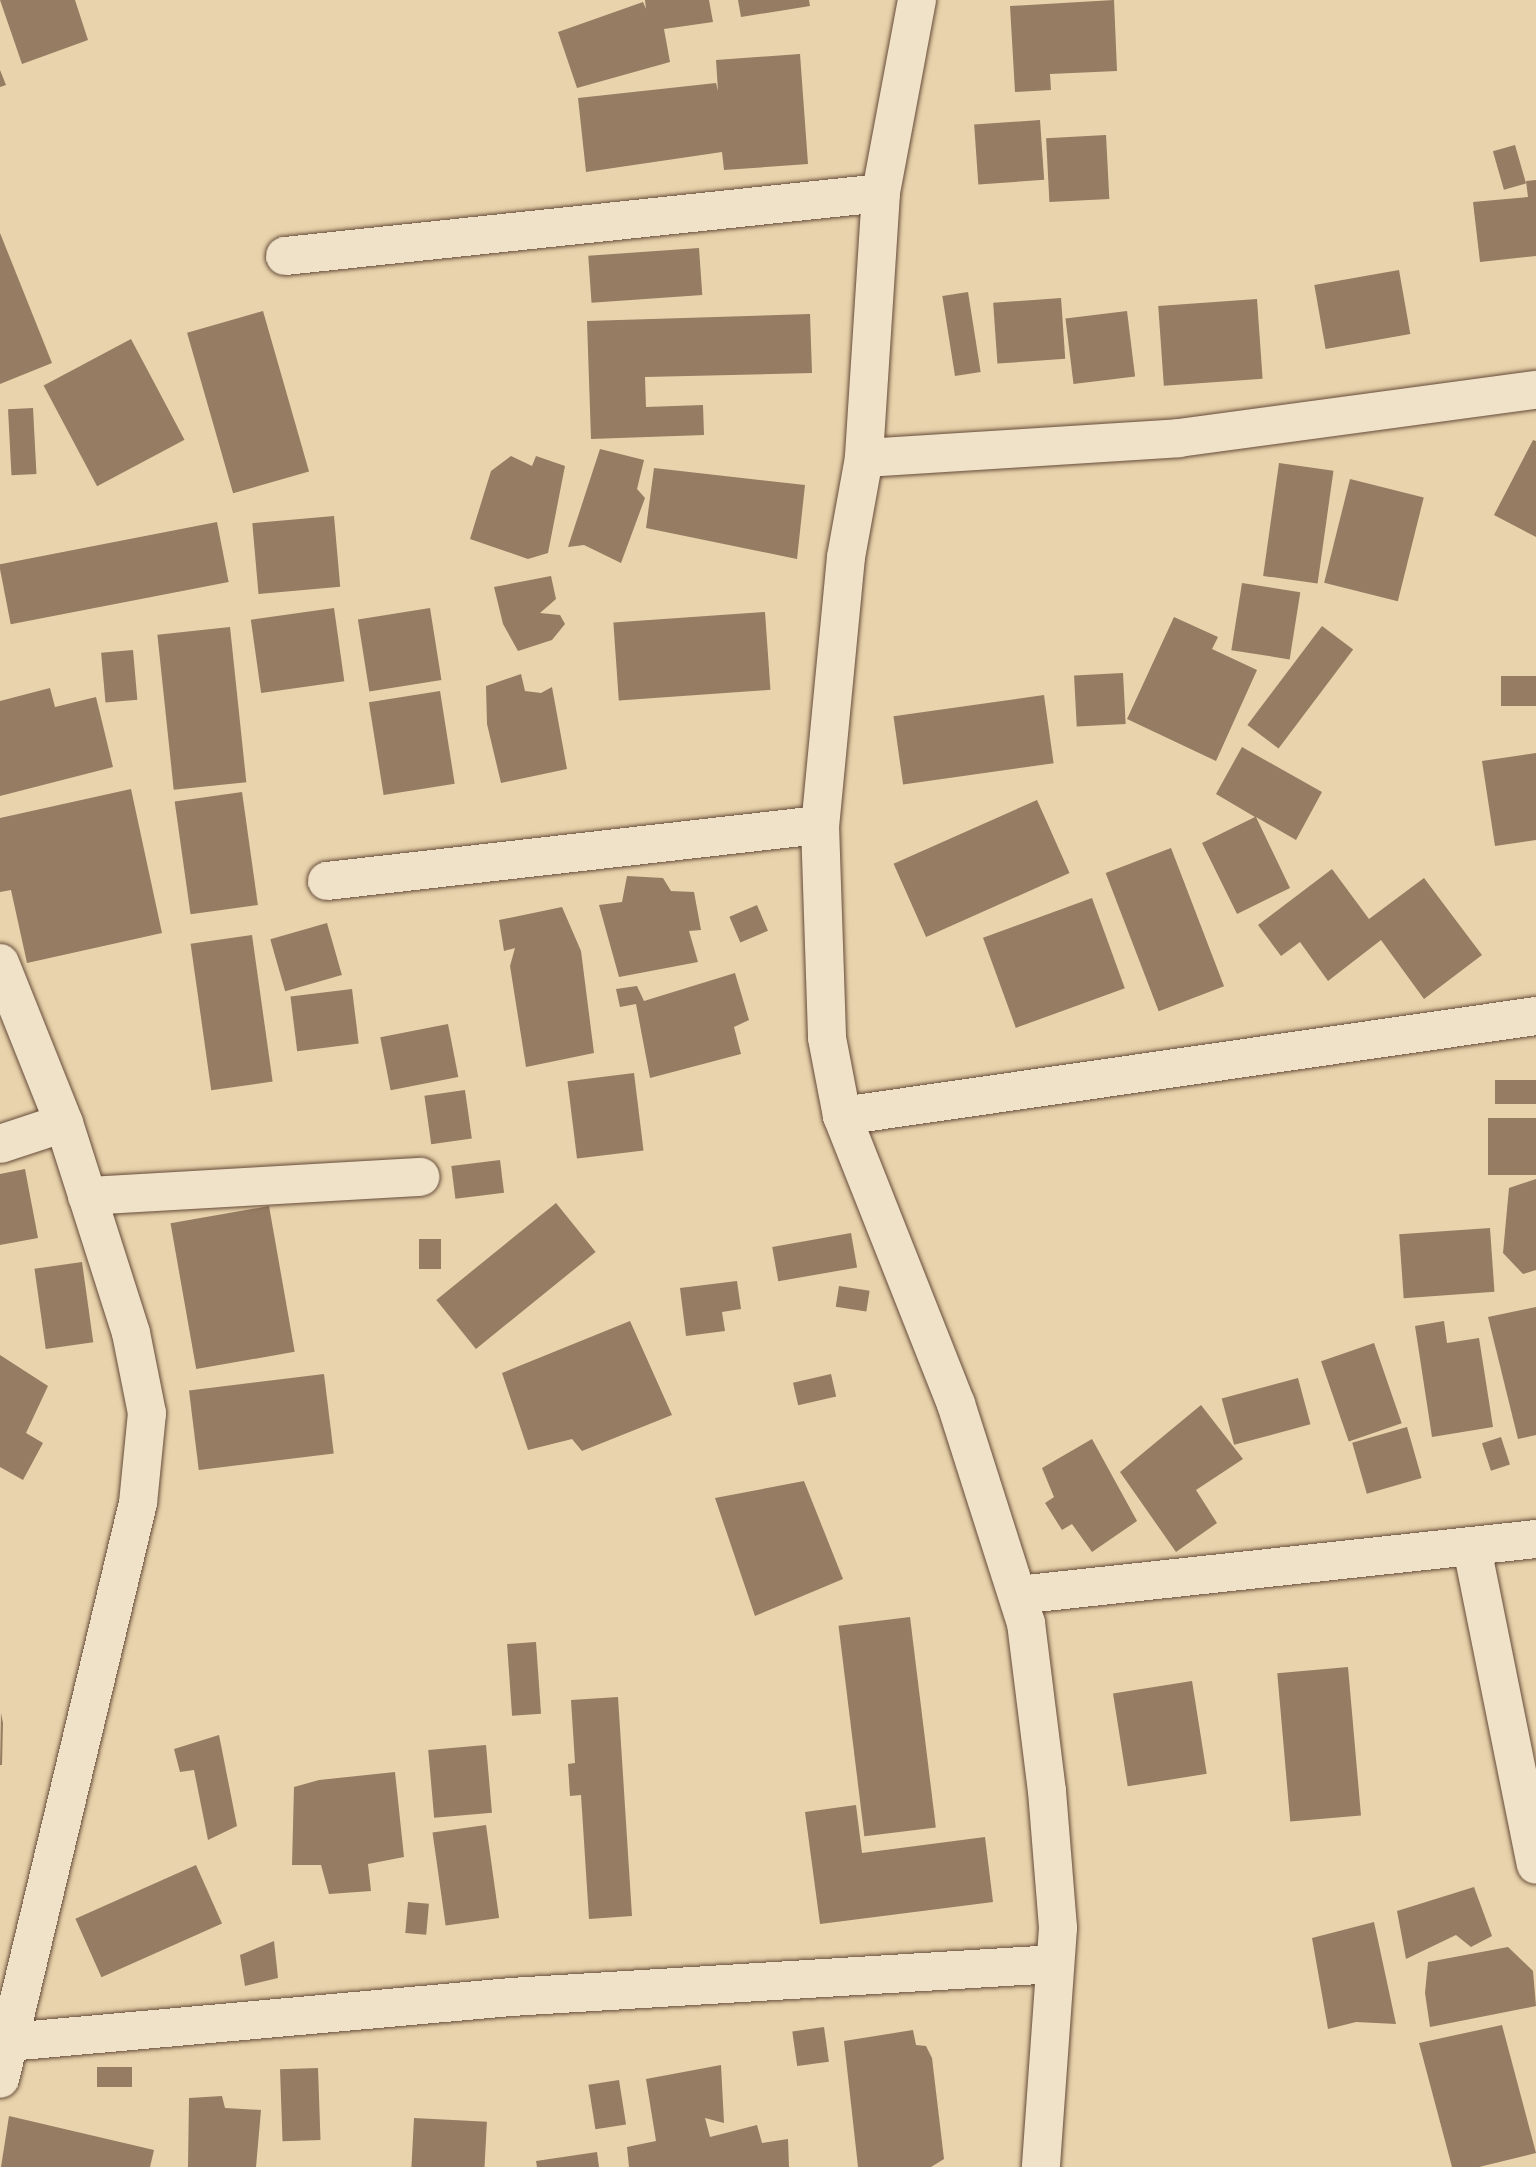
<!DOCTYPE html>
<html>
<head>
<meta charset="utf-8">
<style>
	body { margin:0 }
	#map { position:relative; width:1536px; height:2167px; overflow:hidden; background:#e8d3ac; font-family:"Libre Caslon Text",serif }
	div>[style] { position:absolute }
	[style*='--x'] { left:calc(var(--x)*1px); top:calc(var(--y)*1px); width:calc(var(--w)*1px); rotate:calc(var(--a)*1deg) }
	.building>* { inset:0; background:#957c62; transform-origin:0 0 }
	.roads { filter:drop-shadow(0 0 2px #664b38) drop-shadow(0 0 2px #664b38) }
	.street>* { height:38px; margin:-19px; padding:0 19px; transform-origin:19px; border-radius:19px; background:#f0e2c9 }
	span { translate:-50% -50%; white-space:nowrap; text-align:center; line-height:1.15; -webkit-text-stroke:5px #f0e2c9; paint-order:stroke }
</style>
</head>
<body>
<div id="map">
	<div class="building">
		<div style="clip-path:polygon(0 0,75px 0,88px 40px,22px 64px)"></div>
		<div style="clip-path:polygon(645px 0,709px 0,713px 22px,664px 29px,670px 62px,577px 88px,558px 32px,643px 2px,646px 9px)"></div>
		<div style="clip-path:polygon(738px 0,809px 0,810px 6px,741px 17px)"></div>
		<div style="clip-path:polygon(1114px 0,1117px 71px,1050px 74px,1051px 90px,1015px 92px,1010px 6px)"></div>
		<div style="clip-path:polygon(800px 54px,808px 164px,724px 170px,722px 152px,586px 172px,578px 98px,716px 83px,718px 91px,716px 60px)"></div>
		<div style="clip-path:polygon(0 70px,6px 85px,0 87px)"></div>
		<div style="left:1040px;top:120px;width:60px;height:66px;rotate:86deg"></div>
		<div style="left:1106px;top:135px;width:64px;height:60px;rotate:87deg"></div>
		<div style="left:1515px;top:145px;width:40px;height:23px;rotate:74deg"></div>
		<div style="clip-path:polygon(1536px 180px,1536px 256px,1480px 262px,1473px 202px,1528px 197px,1526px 181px)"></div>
		<div style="clip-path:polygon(0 233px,52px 363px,0 384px)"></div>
		<div style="left:699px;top:248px;width:47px;height:111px;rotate:86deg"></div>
		<div style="left:1399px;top:270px;width:65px;height:86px;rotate:80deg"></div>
		<div style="left:968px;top:292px;width:81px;height:26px;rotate:81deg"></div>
		<div style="left:1061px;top:298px;width:61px;height:68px;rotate:86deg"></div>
		<div style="left:1257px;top:299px;width:80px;height:99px;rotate:86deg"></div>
		<div style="left:263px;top:311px;width:167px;height:79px;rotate:74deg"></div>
		<div style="left:1127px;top:311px;width:66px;height:62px;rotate:83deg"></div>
		<div style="clip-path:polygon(810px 314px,812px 373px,645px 377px,646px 407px,703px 405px,704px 435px,591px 439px,587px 321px)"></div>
		<div style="left:131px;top:339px;width:114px;height:99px;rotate:62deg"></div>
		<div style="left:33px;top:408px;width:66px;height:25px;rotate:87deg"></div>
		<div style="clip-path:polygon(1533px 440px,1536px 441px,1536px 537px,1494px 515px)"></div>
		<div style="clip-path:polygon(600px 449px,644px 460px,637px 489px,645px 498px,621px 563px,584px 545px,568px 547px)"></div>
		<div style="clip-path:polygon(511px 456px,532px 466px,536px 456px,565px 466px,548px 553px,528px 559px,470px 539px,491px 471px)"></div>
		<div style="left:1279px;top:463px;width:55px;height:114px;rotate:8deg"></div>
		<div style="clip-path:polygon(654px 468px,805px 485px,797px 559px,646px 528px)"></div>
		<div style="left:1350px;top:479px;width:76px;height:107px;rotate:14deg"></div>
		<div style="left:334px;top:516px;width:71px;height:82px;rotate:85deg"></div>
		<div style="left:217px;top:522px;width:61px;height:222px;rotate:79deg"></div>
		<div style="clip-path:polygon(551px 576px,556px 599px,540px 613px,560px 615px,565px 624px,552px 640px,518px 651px,503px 624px,494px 587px)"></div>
		<div style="left:1242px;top:583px;width:59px;height:68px;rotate:9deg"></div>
		<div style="left:334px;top:608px;width:74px;height:84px;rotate:82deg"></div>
		<div style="left:430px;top:608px;width:73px;height:73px;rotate:81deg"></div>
		<div style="left:765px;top:612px;width:78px;height:152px;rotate:86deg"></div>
		<div style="clip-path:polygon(1174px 617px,1218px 637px,1212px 649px,1257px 670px,1216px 761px,1127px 719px)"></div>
		<div style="left:1322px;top:626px;width:39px;height:124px;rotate:37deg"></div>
		<div style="left:230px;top:627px;width:156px;height:73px;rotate:84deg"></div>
		<div style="left:133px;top:650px;width:50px;height:32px;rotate:85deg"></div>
		<div style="left:1123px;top:673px;width:51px;height:49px;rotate:87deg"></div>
		<div style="clip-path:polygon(521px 674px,525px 691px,541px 693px,552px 687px,567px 769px,501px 783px,487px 724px,486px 686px)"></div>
		<div style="left:1536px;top:676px;width:30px;height:35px;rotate:90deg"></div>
		<div style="clip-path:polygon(50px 688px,55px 707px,96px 697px,113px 767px,0 796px,0 701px)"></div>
		<div style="left:440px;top:691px;width:94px;height:72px;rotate:81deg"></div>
		<div style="left:1044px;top:695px;width:69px;height:152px;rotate:82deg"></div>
		<div style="clip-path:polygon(1242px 747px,1322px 792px,1296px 840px,1256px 817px,1290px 888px,1237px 914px,1202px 843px,1255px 817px,1216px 794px)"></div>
		<div style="clip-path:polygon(1536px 753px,1536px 840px,1495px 846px,1482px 761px)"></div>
		<div style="clip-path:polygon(131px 789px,162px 933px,27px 963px,11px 890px,0 892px,0 818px)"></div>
		<div style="left:242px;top:792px;width:114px;height:68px;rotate:82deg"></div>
		<div style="left:1037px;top:800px;width:80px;height:157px;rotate:66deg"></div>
		<div style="left:1171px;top:848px;width:148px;height:70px;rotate:69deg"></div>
		<div style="clip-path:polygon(1332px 869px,1369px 919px,1424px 878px,1482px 955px,1424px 999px,1381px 940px,1328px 981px,1300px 942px,1281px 956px,1258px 925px)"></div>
		<div style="clip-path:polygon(627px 876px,663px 878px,671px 891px,694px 892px,701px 930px,689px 931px,698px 962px,619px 977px,599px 905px,622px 902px)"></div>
		<div style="left:1092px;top:898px;width:96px;height:116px;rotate:70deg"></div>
		<div style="left:757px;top:905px;width:28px;height:30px;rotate:67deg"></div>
		<div style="clip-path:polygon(562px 907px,581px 951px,594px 1053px,526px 1067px,510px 966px,515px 948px,504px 951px,499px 920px)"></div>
		<div style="left:327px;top:923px;width:54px;height:59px;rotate:74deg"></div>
		<div style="left:252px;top:935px;width:148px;height:62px;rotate:82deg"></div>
		<div style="clip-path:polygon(735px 973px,749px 1020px,734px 1027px,741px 1054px,650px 1078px,636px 1004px,620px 1007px,616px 989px,637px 986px,644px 1001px)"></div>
		<div style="left:352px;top:989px;width:55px;height:62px;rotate:83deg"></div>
		<div style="left:448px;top:1024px;width:54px;height:69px;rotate:79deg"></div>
		<div style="left:634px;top:1073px;width:78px;height:67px;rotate:83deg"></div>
		<div style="left:1536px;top:1080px;width:24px;height:41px;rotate:90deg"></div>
		<div style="left:465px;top:1090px;width:49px;height:41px;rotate:82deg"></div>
		<div style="left:1536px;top:1118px;width:57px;height:48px;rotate:90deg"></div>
		<div style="left:500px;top:1160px;width:33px;height:49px;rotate:83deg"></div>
		<div style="clip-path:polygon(25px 1169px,38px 1238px,0 1245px,0 1174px)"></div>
		<div style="clip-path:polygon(1536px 1179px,1536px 1270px,1523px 1274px,1503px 1253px,1509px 1188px)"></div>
		<div style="left:556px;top:1203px;width:63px;height:154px;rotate:51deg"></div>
		<div style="left:269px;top:1206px;width:148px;height:100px;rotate:80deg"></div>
		<div style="left:1490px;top:1228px;width:64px;height:91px;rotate:86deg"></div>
		<div style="left:851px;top:1233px;width:35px;height:80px;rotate:80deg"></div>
		<div style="left:419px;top:1239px;width:22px;height:30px"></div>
		<div style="left:82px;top:1262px;width:81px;height:48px;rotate:82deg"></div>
		<div style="clip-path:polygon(737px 1281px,741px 1309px,722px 1312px,725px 1331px,686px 1336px,680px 1288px)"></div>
		<div style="left:839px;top:1286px;width:31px;height:21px;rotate:9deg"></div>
		<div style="clip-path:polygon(1536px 1307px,1536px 1435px,1518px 1439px,1488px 1317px)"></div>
		<div style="clip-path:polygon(630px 1321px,672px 1415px,582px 1451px,572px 1439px,528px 1450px,502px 1373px)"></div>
		<div style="clip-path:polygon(1444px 1321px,1447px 1343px,1479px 1338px,1493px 1427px,1432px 1437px,1415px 1326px)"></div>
		<div style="left:1374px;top:1343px;width:85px;height:56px;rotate:71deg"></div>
		<div style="clip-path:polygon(0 1355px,48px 1386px,26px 1433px,43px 1443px,23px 1480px,0 1467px)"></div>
		<div style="left:324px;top:1374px;width:80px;height:136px;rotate:83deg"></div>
		<div style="left:831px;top:1374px;width:23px;height:39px;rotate:77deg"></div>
		<div style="left:1298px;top:1378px;width:48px;height:79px;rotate:75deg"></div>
		<div style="clip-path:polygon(1201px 1405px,1243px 1459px,1196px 1490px,1217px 1523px,1176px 1552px,1120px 1472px)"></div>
		<div style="left:1407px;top:1427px;width:53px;height:57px;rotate:74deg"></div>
		<div style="left:1501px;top:1437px;width:29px;height:20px;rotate:72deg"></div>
		<div style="clip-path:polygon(1092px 1439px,1137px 1521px,1092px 1552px,1072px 1524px,1062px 1530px,1045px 1503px,1054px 1497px,1042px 1468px)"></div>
		<div style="clip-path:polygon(804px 1481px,843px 1579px,755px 1616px,715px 1498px)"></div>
		<div style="left:910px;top:1617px;width:212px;height:72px;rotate:83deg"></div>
		<div style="left:536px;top:1642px;width:72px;height:29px;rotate:86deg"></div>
		<div style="left:1348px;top:1667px;width:149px;height:71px;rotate:85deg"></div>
		<div style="left:1192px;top:1681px;width:94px;height:80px;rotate:81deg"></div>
		<div style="clip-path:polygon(618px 1697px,632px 1916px,589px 1919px,581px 1795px,570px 1796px,568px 1764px,575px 1763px,571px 1700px)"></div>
		<div style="clip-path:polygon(1px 1713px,3px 1723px,2px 1765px,0 1765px)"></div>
		<div style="clip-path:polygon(219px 1735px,237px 1826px,208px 1840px,194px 1770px,180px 1772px,174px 1749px)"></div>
		<div style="left:486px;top:1745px;width:68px;height:58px;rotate:85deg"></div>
		<div style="clip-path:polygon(395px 1772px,404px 1857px,368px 1864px,371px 1891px,329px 1894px,321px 1865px,292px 1865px,294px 1787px,319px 1780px)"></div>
		<div style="clip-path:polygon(856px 1805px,862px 1853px,985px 1837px,993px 1902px,820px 1924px,805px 1812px)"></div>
		<div style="left:486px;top:1825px;width:94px;height:54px;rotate:82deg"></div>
		<div style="left:196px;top:1865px;width:64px;height:132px;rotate:66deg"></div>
		<div style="clip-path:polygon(1474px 1887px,1492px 1936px,1471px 1947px,1456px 1935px,1406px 1959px,1397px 1911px)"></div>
		<div style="left:408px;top:1902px;width:21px;height:31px;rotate:5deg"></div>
		<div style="clip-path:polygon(1374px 1922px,1396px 2024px,1356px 2022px,1328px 2029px,1312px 1938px)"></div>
		<div style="clip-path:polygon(274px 1941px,278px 1978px,245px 1986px,240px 1955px)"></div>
		<div style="clip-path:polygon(1508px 1947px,1533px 1971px,1536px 2006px,1430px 2027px,1425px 1993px,1428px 1962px)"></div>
		<div style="clip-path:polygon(1502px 2025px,1536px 2153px,1479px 2167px,1452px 2167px,1419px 2043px)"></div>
		<div style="left:824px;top:2027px;width:35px;height:32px;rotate:82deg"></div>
		<div style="clip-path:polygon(913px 2030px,916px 2045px,926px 2046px,932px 2058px,944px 2159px,931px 2167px,858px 2167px,844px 2041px)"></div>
		<div style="clip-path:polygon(721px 2065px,724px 2123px,705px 2118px,710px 2137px,757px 2125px,762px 2143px,788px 2139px,789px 2167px,629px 2167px,627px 2147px,656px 2141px,646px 2079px)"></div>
		<div style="left:132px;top:2067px;width:20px;height:35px;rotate:90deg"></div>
		<div style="left:318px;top:2068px;width:72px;height:38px;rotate:88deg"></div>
		<div style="left:619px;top:2080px;width:45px;height:31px;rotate:81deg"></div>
		<div style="clip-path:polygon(222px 2096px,225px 2108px,261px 2110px,256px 2167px,188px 2167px,189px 2098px)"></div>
		<div style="clip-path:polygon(9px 2116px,154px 2150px,150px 2167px,1px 2167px)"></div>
		<div style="left:414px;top:2118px;width:73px;height:49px;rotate:3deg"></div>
		<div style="clip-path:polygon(597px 2152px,599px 2167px,537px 2167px,536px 2161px)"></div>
	</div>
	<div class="roads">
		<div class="street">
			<div style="--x:917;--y:0;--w:196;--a:100.6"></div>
			<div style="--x:881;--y:193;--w:266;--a:93.7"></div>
			<div style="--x:864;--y:458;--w:101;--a:100.3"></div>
			<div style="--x:846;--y:557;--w:269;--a:95.5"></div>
			<div style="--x:820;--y:825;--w:213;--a:88.1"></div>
			<div style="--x:827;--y:1038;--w:79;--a:79.1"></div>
			<div style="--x:842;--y:1116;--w:310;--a:68.4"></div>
			<div style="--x:956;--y:1404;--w:230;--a:72.3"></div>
			<div style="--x:1026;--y:1623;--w:169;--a:82.9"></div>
			<div style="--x:1047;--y:1791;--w:137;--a:85.4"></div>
			<div style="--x:1058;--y:1928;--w:240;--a:94.1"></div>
			<div style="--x:285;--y:256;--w:599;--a:-6.03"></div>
			<div style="--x:864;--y:458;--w:316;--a:-3.6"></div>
			<div style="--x:1179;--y:438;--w:360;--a:-7.7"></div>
			<div style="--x:327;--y:881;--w:496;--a:-6.5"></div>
			<div style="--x:0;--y:963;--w:172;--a:68.2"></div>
			<div style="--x:64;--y:1123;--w:220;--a:72.3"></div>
			<div style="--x:131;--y:1333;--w:82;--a:78.7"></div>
			<div style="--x:147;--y:1413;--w:90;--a:95.7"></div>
			<div style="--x:138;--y:1503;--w:592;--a:103.47"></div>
			<div style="--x:842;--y:1116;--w:701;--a:-8.2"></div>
			<div style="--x:0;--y:1144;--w:67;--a:-18.2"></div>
			<div style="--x:87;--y:1196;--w:334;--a:-3.3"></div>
			<div style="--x:1472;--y:1548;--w:323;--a:78.6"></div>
			<div style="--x:1018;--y:1595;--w:521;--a:-6.17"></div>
			<div style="--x:9;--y:2042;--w:504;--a:-5.12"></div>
			<div style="--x:511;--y:1997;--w:545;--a:-3.47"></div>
		</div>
	</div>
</div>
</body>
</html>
